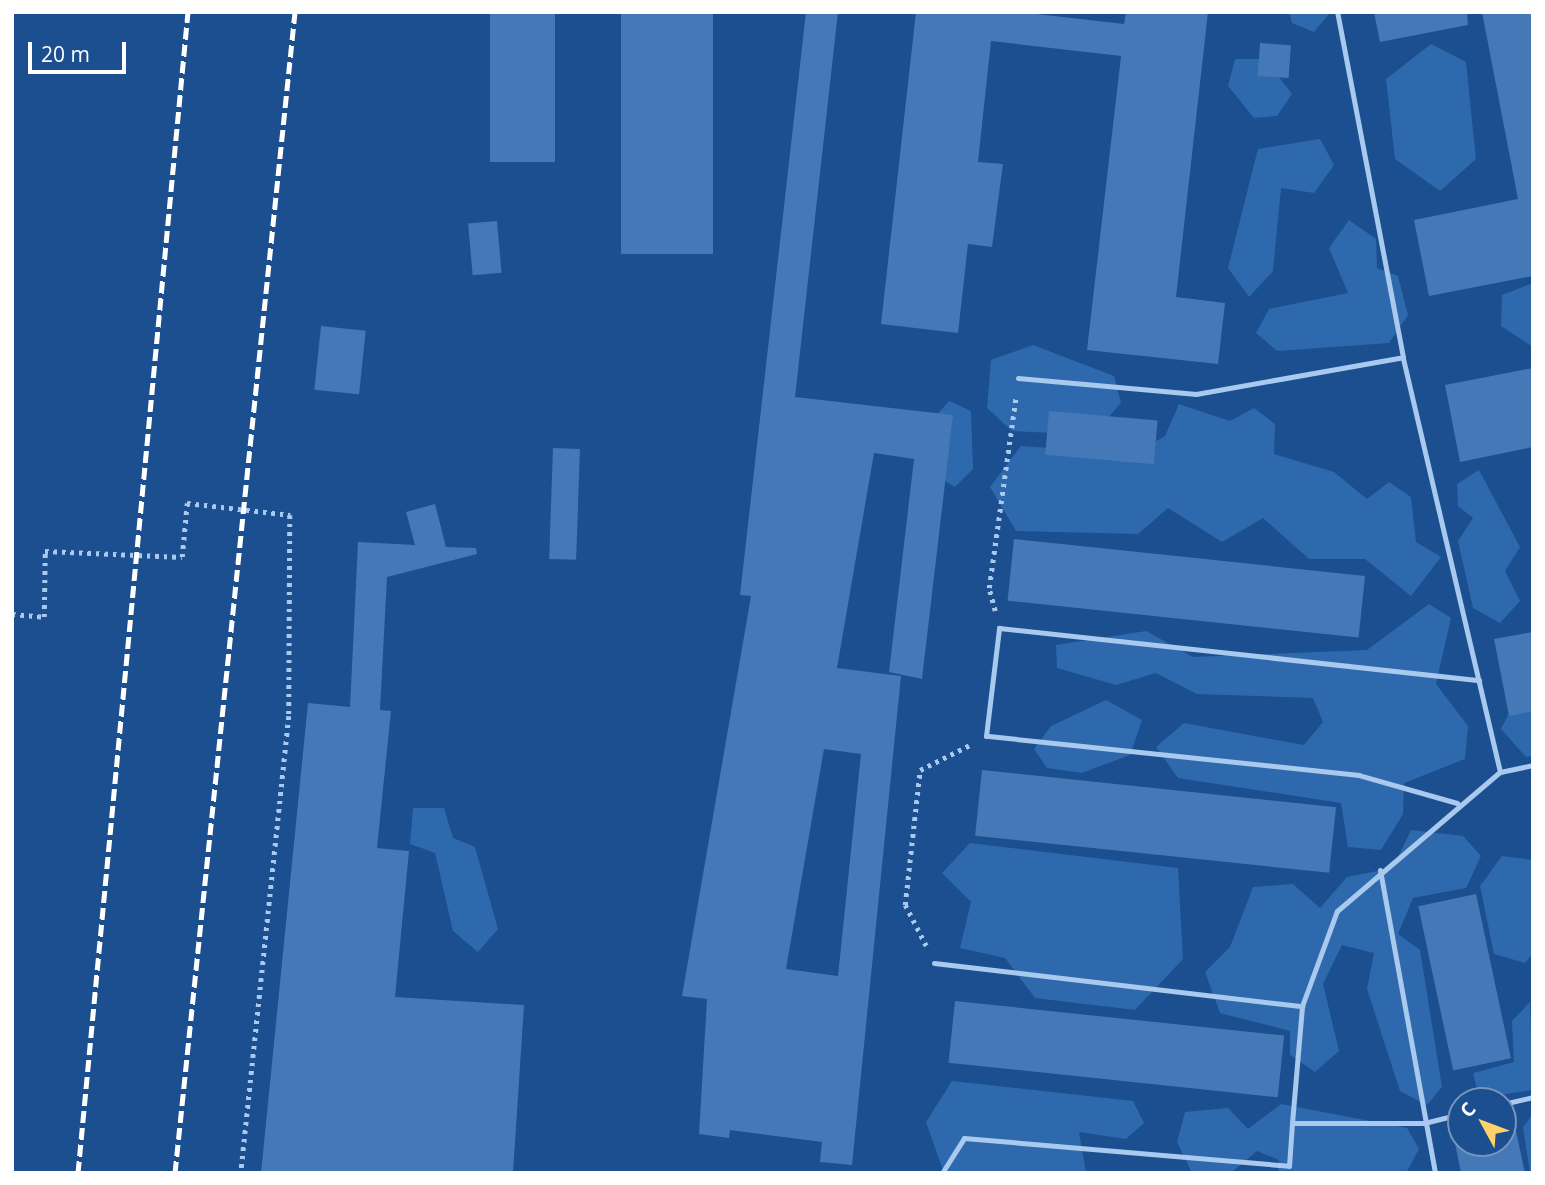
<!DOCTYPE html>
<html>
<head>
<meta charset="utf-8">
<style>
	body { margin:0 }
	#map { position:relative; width:1545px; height:1185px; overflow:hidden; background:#1b4f8f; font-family:"Open Sans",sans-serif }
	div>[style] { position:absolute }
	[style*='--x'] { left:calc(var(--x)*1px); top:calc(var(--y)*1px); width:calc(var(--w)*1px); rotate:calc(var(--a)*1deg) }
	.green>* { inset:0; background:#2e69ad }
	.building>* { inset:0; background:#4478b7; transform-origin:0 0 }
	.path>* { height:4.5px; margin-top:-2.25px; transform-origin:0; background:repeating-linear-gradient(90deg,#a9c9ee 0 3.5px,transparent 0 8.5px) }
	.service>* { height:5px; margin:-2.5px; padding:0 2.5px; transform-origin:2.5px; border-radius:2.5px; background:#a9c9ee }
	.rail>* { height:5px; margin-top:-2.5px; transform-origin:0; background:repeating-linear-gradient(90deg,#fff 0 12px,transparent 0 17px) }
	span { translate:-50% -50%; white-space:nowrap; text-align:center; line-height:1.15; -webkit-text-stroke:5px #1b4f8f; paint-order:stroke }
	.frame { position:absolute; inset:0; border:14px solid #fff; pointer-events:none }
	.north { position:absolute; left:1447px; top:1087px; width:70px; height:70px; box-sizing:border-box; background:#1b4f8f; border:2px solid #7695bc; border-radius:50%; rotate:311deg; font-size:19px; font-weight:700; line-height:28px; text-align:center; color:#fff }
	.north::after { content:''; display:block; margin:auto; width:24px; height:32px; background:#ffd166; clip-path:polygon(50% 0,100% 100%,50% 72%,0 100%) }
	.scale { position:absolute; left:28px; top:42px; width:98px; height:32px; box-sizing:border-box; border:4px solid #fff; border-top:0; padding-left:9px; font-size:21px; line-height:24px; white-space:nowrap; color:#fff; -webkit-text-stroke:5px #1b4f8f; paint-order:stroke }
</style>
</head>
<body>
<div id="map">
	<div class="green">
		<div style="clip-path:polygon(1289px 12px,1330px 12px,1330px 13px,1314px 32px,1292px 23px)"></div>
		<div style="clip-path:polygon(1431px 44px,1466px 62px,1476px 159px,1440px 191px,1395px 159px,1386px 79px)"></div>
		<div style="clip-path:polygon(1235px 59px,1265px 59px,1292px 94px,1277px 116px,1254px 118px,1228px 86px)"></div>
		<div style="clip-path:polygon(1320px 139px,1334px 165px,1314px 193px,1281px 188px,1273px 271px,1249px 297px,1228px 268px,1258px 149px)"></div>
		<div style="clip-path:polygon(1349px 220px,1376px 239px,1377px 268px,1398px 276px,1408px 315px,1389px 343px,1277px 351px,1256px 333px,1269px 309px,1348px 293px,1329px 248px)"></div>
		<div style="clip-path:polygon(1533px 283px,1533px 347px,1501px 326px,1502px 295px)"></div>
		<div style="clip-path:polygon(1033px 345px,1114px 376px,1121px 403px,1093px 435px,1012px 431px,987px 408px,991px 360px)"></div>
		<div style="clip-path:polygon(949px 401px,971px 411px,973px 469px,955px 487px,933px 474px,933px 419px)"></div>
		<div style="clip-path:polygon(1179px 404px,1230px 421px,1254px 408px,1275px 424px,1274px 454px,1334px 472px,1367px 499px,1389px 482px,1411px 497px,1416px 542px,1441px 557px,1411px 596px,1365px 559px,1309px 559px,1263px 518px,1222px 542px,1168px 508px,1138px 534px,1016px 531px,990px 487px,1021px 446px,1134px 454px,1165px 436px)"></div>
		<div style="clip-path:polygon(1479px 470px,1520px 547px,1505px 571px,1520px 601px,1500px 623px,1473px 608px,1458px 541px,1473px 518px,1458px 506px,1457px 484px)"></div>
		<div style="clip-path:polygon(1429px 604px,1451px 618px,1436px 684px,1468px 726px,1465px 759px,1404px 783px,1403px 814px,1381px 850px,1348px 847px,1341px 803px,1178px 778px,1156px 747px,1184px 723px,1304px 745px,1323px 722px,1313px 698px,1197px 694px,1156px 673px,1116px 685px,1057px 668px,1056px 645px,1146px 631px,1193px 657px,1367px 650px)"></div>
		<div style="clip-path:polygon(1520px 691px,1533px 692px,1533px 756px,1526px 757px,1501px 729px)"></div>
		<div style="clip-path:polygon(1106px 700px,1142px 720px,1130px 755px,1082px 773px,1047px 768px,1034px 749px,1051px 726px)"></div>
		<div style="clip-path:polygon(413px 808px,444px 808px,453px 838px,475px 847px,498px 929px,478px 952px,453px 931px,435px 853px,410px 844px)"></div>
		<div style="clip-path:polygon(1411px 830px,1463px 836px,1481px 856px,1466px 888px,1413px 898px,1398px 934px,1420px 950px,1442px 1087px,1427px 1105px,1400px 1091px,1367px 989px,1374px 953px,1342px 945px,1323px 984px,1339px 1051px,1315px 1072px,1290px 1055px,1290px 1031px,1220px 1013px,1205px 972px,1230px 947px,1253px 887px,1293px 884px,1320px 908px,1347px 877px,1393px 868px)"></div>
		<div style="clip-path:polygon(970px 843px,1178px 868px,1183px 959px,1135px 1010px,1035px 998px,1005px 958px,960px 948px,971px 902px,942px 873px)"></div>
		<div style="clip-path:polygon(1502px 856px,1533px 860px,1533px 953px,1525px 963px,1494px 954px,1480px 886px)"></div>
		<div style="clip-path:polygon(1530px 1002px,1533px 1090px,1479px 1098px,1473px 1073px,1514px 1062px,1512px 1021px)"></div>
		<div style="clip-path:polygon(952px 1081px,1133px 1101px,1144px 1123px,1126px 1139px,1079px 1132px,1086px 1173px,944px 1173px,926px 1122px)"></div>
		<div style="clip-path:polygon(1281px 1104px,1407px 1128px,1419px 1149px,1406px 1173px,1278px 1173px,1279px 1160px,1257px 1151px,1231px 1173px,1191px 1171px,1177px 1142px,1185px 1112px,1228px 1108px,1248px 1129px)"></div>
		<div style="clip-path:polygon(1533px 1114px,1533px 1173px,1530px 1173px,1523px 1127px)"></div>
	</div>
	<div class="building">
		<div style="left:490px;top:12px;width:65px;height:150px"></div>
		<div style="left:621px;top:12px;width:92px;height:242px"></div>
		<div style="clip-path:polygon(evenodd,806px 12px,838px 12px,795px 397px,953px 415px,922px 679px,889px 672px,914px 459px,874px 453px,837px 668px,901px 676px,852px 1165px,820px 1162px,822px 1142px,730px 1130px,729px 1138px,699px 1134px,707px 999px,682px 996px,751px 596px,740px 595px,806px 12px,824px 749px,861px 754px,838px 976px,786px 969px,824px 749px)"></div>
		<div style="clip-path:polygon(916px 12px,1019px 12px,1124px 24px,1126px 12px,1208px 12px,1176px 297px,1225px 303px,1218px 364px,1087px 350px,1121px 56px,991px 41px,978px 162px,1003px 164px,992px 247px,968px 244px,958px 333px,881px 324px)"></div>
		<div style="clip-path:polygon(1374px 12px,1467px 12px,1468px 25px,1380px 42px)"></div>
		<div style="clip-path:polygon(1482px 12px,1533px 12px,1533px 276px,1429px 296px,1414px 220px,1518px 199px)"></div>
		<div style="left:1260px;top:43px;width:31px;height:33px;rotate:4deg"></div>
		<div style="left:497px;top:221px;width:52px;height:29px;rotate:85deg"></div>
		<div style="left:321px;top:326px;width:45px;height:64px;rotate:6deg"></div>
		<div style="clip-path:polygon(1533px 368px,1533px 447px,1460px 462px,1445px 385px)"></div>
		<div style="left:1049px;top:411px;width:109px;height:44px;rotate:5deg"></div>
		<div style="left:553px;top:448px;width:27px;height:111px;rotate:2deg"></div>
		<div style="clip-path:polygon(435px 504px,446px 547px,476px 548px,477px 554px,387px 577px,380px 710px,391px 711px,377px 848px,409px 851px,395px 997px,524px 1005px,513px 1173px,261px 1173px,308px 703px,350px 707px,358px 542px,415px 545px,406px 512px)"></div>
		<div style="left:1014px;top:539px;width:353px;height:62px;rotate:6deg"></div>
		<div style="clip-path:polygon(1533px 632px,1533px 711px,1509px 716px,1494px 639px)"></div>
		<div style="left:982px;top:770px;width:356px;height:66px;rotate:6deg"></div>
		<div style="left:1476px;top:894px;width:168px;height:59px;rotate:78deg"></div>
		<div style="left:955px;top:1001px;width:331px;height:62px;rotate:6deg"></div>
		<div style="clip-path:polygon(1515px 1126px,1525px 1173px,1461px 1173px,1454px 1138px,1503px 1143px,1503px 1129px)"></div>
	</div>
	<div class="path">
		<div style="--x:995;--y:611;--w:24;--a:-105"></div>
		<div style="--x:989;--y:588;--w:195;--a:-82"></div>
		<div style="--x:12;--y:614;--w:32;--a:5"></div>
		<div style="--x:44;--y:617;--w:66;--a:-89.1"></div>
		<div style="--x:45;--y:551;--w:137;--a:2.5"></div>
		<div style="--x:182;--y:557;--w:54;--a:-84.7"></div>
		<div style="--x:187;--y:503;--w:104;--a:6.6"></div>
		<div style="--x:290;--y:515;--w:201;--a:90.3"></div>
		<div style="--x:289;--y:716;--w:460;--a:96"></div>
		<div style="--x:926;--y:946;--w:46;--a:-117.1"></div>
		<div style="--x:905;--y:905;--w:136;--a:-83.7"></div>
		<div style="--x:920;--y:770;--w:58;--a:-26.6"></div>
	</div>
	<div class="service">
		<div style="--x:1018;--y:378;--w:179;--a:5.1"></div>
		<div style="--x:1196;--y:394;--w:210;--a:-10.1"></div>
		<div style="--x:1403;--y:357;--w:351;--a:-100.8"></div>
		<div style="--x:1500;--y:772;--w:34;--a:-12"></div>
		<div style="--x:1457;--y:803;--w:102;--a:-164.1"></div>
		<div style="--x:1359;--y:775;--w:375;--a:-174"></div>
		<div style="--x:986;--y:736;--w:109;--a:-83.1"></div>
		<div style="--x:999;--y:628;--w:483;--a:6.2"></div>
		<div style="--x:1380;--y:870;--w:308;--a:79.7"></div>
		<div style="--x:934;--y:963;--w:371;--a:6.7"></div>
		<div style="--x:1503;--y:1104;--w:31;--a:-13"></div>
		<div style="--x:1292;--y:1123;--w:117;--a:-85.1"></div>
		<div style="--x:1302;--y:1006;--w:101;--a:-69.8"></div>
		<div style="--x:1337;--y:911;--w:214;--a:-40.5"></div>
		<div style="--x:1500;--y:772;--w:426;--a:-103.2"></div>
		<div style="--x:942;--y:1173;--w:41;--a:-57.8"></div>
		<div style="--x:964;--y:1138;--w:326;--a:4.9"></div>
		<div style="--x:1289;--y:1166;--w:43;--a:-86"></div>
		<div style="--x:1292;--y:1123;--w:132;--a:0"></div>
		<div style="--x:1424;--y:1123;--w:38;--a:-14"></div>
	</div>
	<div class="rail">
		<div style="--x:78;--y:1173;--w:1166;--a:-84.59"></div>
		<div style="--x:175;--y:1173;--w:1167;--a:-84.1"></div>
	</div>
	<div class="frame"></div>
	<div class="north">С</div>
	<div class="scale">20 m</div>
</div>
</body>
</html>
